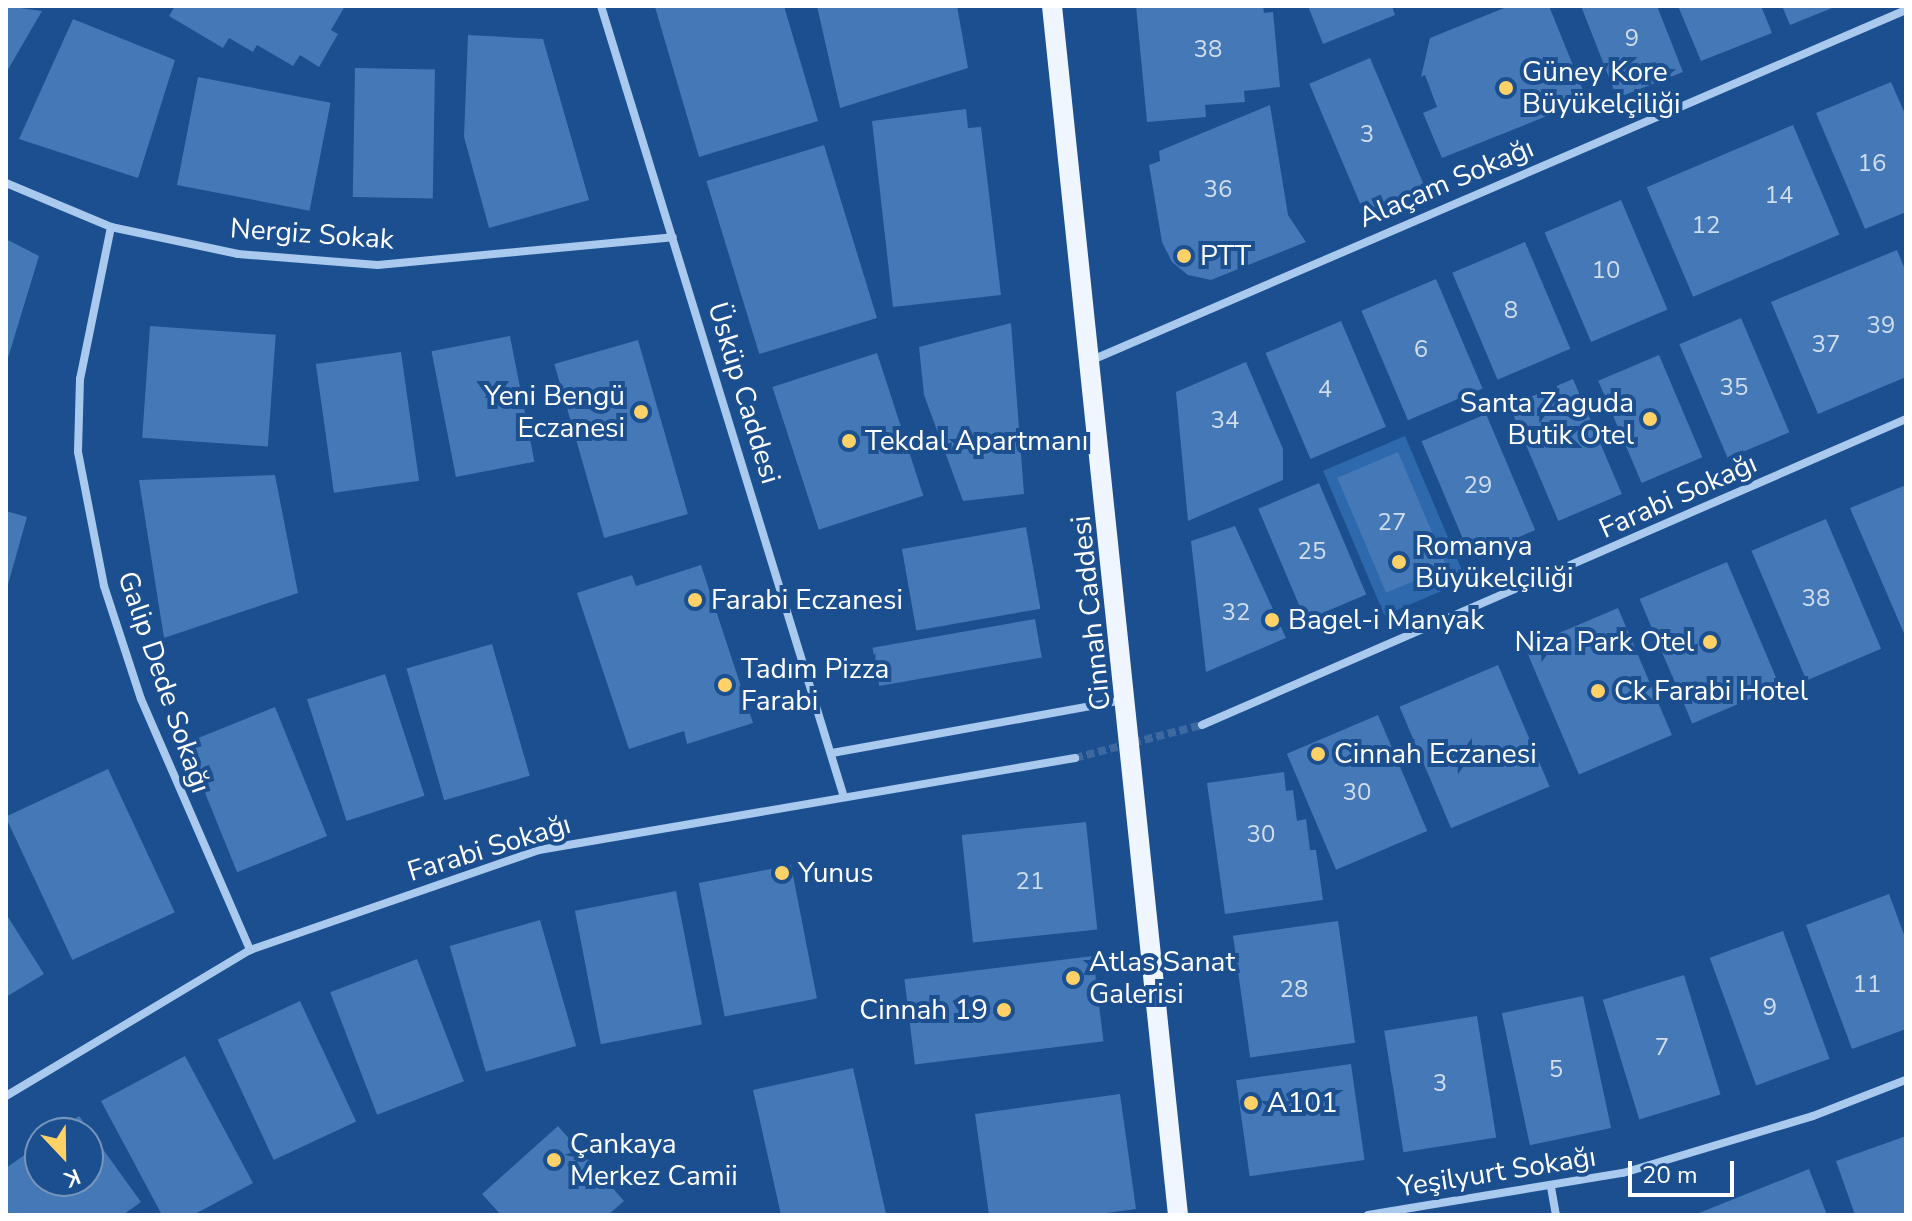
<!DOCTYPE html>
<html>
<head>
<meta charset="utf-8">
<style>
	body { margin:0 }
	#map { position:relative; width:1912px; height:1221px; overflow:hidden; background:#1b4f8f; font-family:"Nunito Sans",sans-serif }
	div>[style] { position:absolute }
	[style*='--x'] { left:calc(var(--x)*1px); top:calc(var(--y)*1px); width:calc(var(--w)*1px); rotate:calc(var(--a)*1deg) }
	.green>* { inset:0; background:#2e69ad; transform-origin:0 0 }
	.building>* { inset:0; background:#4478b7; transform-origin:0 0 }
	.street-tunnel>* { height:8px; margin-top:-4px; transform-origin:0; background:repeating-linear-gradient(90deg,#3d69a0 0 8px,transparent 0 12px) }
	.street>* { height:8px; margin:-4px; padding:0 4px; transform-origin:4px; border-radius:4px; background:#a9c9ee }
	.primary>* { height:20px; margin:-10px; padding:0 10px; transform-origin:10px; border-radius:10px; background:#f0f6ff }
	.dots>* { width:22px; height:22px; translate:-50% -50%; box-sizing:border-box; border:4px solid #1b4f8f; border-radius:50% }
	span { translate:-50% -50%; white-space:nowrap; text-align:center; line-height:1.15; -webkit-text-stroke:8px #1b4f8f; paint-order:stroke }
	.number-label { font-size:24px; color:#d0dded }
	.number-label span { -webkit-text-stroke-width:0 }
	.poi-label { font-size:28px; color:#fff }
	.left { translate:0 -50%; text-align:left }
	.right { translate:-100% -50%; text-align:right }
	.street-label { font-size:28px; color:#fff }
	.frame { position:absolute; inset:0; border:8px solid #fff; pointer-events:none }
	.north { position:absolute; left:24px; top:1117px; width:80px; height:80px; box-sizing:border-box; background:#1b4f8f; border:2px solid #7695bc; border-radius:50%; rotate:158deg; font-size:22px; font-weight:700; line-height:32px; text-align:center; color:#fff }
	.north::after { content:''; display:block; margin:auto; width:28px; height:36px; background:#ffd166; clip-path:polygon(50% 0,100% 100%,50% 72%,0 100%) }
	.scale { position:absolute; left:1628px; top:1161px; width:106px; height:36px; box-sizing:border-box; border:4px solid #fff; border-top:0; padding-left:10px; font-size:24px; line-height:28px; white-space:nowrap; color:#fff; -webkit-text-stroke:6px #1b4f8f; paint-order:stroke }
</style>
</head>
<body>
<div id="map">
	<div class="green">
		<div style="left:1405px;top:436px;width:157px;height:89px;rotate:67deg"></div>
	</div>
	<div class="building">
		<div style="clip-path:polygon(6px 6px,42px 11px,6px 73px)"></div>
		<div style="clip-path:polygon(175px 6px,345px 6px,331px 30px,338px 34px,319px 67px,300px 55px,293px 66px,257px 45px,253px 52px,229px 38px,223px 48px,169px 16px)"></div>
		<div style="clip-path:polygon(784px 6px,818px 121px,699px 157px,655px 7px)"></div>
		<div style="clip-path:polygon(817px 6px,957px 6px,968px 68px,840px 108px)"></div>
		<div style="clip-path:polygon(1136px 6px,1263px 6px,1264px 13px,1273px 12px,1280px 87px,1244px 91px,1245px 102px,1205px 105px,1206px 117px,1147px 122px)"></div>
		<div style="clip-path:polygon(1308px 6px,1392px 6px,1395px 15px,1323px 44px)"></div>
		<div style="clip-path:polygon(1509px 6px,1549px 6px,1587px 100px,1442px 158px,1423px 113px,1437px 107px,1425px 75px,1421px 77px,1430px 38px)"></div>
		<div style="clip-path:polygon(1581px 6px,1657px 6px,1683px 72px,1617px 98px)"></div>
		<div style="clip-path:polygon(1678px 6px,1761px 6px,1772px 33px,1701px 61px)"></div>
		<div style="clip-path:polygon(1782px 6px,1837px 6px,1790px 25px)"></div>
		<div style="clip-path:polygon(73px 19px,175px 60px,138px 178px,19px 139px)"></div>
		<div style="clip-path:polygon(468px 35px,543px 39px,589px 200px,489px 228px,464px 137px)"></div>
		<div style="left:1370px;top:58px;width:139px;height:66px;rotate:67deg"></div>
		<div style="left:355px;top:68px;width:80px;height:129px;rotate:1deg"></div>
		<div style="left:198px;top:77px;width:135px;height:110px;rotate:11deg"></div>
		<div style="clip-path:polygon(1891px 82px,1906px 116px,1906px 212px,1865px 229px,1816px 113px)"></div>
		<div style="clip-path:polygon(1270px 105px,1288px 215px,1306px 242px,1211px 280px,1188px 275px,1172px 262px,1162px 242px,1149px 165px,1160px 161px,1159px 151px)"></div>
		<div style="clip-path:polygon(966px 109px,968px 128px,981px 127px,1001px 295px,893px 307px,872px 121px)"></div>
		<div style="left:1793px;top:125px;width:119px;height:159px;rotate:67deg"></div>
		<div style="left:824px;top:145px;width:181px;height:123px;rotate:73deg"></div>
		<div style="left:1621px;top:200px;width:119px;height:83px;rotate:67deg"></div>
		<div style="clip-path:polygon(6px 239px,39px 256px,7px 361px,6px 361px)"></div>
		<div style="left:1525px;top:242px;width:116px;height:79px;rotate:67deg"></div>
		<div style="clip-path:polygon(1897px 250px,1906px 272px,1906px 377px,1818px 414px,1771px 302px)"></div>
		<div style="left:1436px;top:279px;width:119px;height:81px;rotate:67deg"></div>
		<div style="left:1741px;top:318px;width:124px;height:67px;rotate:67deg"></div>
		<div style="left:1341px;top:321px;width:115px;height:82px;rotate:67deg"></div>
		<div style="clip-path:polygon(1011px 323px,1024px 494px,963px 501px,924px 395px,919px 347px)"></div>
		<div style="left:150px;top:326px;width:126px;height:112px;rotate:4deg"></div>
		<div style="left:510px;top:336px;width:128px;height:80px;rotate:79deg"></div>
		<div style="left:638px;top:340px;width:181px;height:87px;rotate:74deg"></div>
		<div style="left:401px;top:352px;width:130px;height:86px;rotate:82deg"></div>
		<div style="left:877px;top:353px;width:150px;height:110px;rotate:72deg"></div>
		<div style="left:1659px;top:355px;width:111px;height:66px;rotate:67deg"></div>
		<div style="clip-path:polygon(1246px 362px,1283px 449px,1283px 480px,1188px 521px,1176px 392px)"></div>
		<div style="left:1573px;top:379px;width:125px;height:69px;rotate:67deg"></div>
		<div style="left:1486px;top:414px;width:126px;height:70px;rotate:67deg"></div>
		<div style="left:1398px;top:452px;width:125px;height:66px;rotate:67deg"></div>
		<div style="clip-path:polygon(275px 475px,298px 593px,164px 638px,139px 480px)"></div>
		<div style="left:1319px;top:483px;width:121px;height:66px;rotate:67deg"></div>
		<div style="clip-path:polygon(1906px 485px,1906px 638px,1850px 508px)"></div>
		<div style="clip-path:polygon(6px 511px,27px 517px,7px 588px,6px 588px)"></div>
		<div style="left:1826px;top:519px;width:141px;height:81px;rotate:67deg"></div>
		<div style="clip-path:polygon(1235px 526px,1286px 638px,1206px 672px,1191px 541px)"></div>
		<div style="left:1026px;top:527px;width:83px;height:126px;rotate:80deg"></div>
		<div style="left:1727px;top:562px;width:135px;height:95px;rotate:67deg"></div>
		<div style="clip-path:polygon(701px 565px,753px 723px,687px 744px,684px 731px,629px 749px,577px 593px,632px 575px,636px 586px)"></div>
		<div style="left:1618px;top:608px;width:138px;height:101px;rotate:67deg"></div>
		<div style="left:1035px;top:619px;width:39px;height:165px;rotate:80deg"></div>
		<div style="left:492px;top:644px;width:137px;height:89px;rotate:74deg"></div>
		<div style="left:1498px;top:665px;width:132px;height:107px;rotate:67deg"></div>
		<div style="left:385px;top:674px;width:128px;height:82px;rotate:72deg"></div>
		<div style="left:275px;top:707px;width:139px;height:97px;rotate:68deg"></div>
		<div style="left:1378px;top:715px;width:126px;height:99px;rotate:67deg"></div>
		<div style="left:108px;top:769px;width:158px;height:113px;rotate:65deg"></div>
		<div style="clip-path:polygon(1284px 772px,1286px 791px,1293px 790px,1297px 821px,1306px 819px,1310px 850px,1316px 850px,1323px 900px,1225px 914px,1207px 783px)"></div>
		<div style="left:1086px;top:822px;width:108px;height:125px;rotate:84deg"></div>
		<div style="left:791px;top:865px;width:136px;height:94px;rotate:79deg"></div>
		<div style="left:676px;top:891px;width:136px;height:103px;rotate:79deg"></div>
		<div style="clip-path:polygon(1889px 894px,1906px 940px,1906px 1029px,1852px 1049px,1806px 925px)"></div>
		<div style="clip-path:polygon(6px 914px,44px 974px,6px 997px)"></div>
		<div style="left:540px;top:920px;width:131px;height:94px;rotate:74deg"></div>
		<div style="left:1338px;top:921px;width:123px;height:106px;rotate:82deg"></div>
		<div style="left:1783px;top:931px;width:136px;height:78px;rotate:70deg"></div>
		<div style="left:1093px;top:956px;width:86px;height:190px;rotate:83deg"></div>
		<div style="left:417px;top:959px;width:131px;height:93px;rotate:69deg"></div>
		<div style="left:1684px;top:975px;width:125px;height:85px;rotate:73deg"></div>
		<div style="left:1583px;top:996px;width:135px;height:83px;rotate:78deg"></div>
		<div style="left:300px;top:1001px;width:133px;height:91px;rotate:65deg"></div>
		<div style="left:1477px;top:1016px;width:123px;height:94px;rotate:81deg"></div>
		<div style="clip-path:polygon(185px 1056px,253px 1183px,193px 1215px,162px 1215px,101px 1101px)"></div>
		<div style="left:1351px;top:1064px;width:97px;height:116px;rotate:82deg"></div>
		<div style="clip-path:polygon(853px 1068px,886px 1214px,781px 1215px,753px 1090px)"></div>
		<div style="clip-path:polygon(1120px 1094px,1136px 1209px,1092px 1215px,989px 1215px,975px 1114px)"></div>
		<div style="clip-path:polygon(79px 1116px,141px 1202px,123px 1215px,6px 1215px,6px 1168px,40px 1144px,40px 1181px,88px 1181px,88px 1133px,55px 1133px)"></div>
		<div style="clip-path:polygon(558px 1126px,624px 1201px,608px 1215px,501px 1215px,482px 1194px)"></div>
		<div style="clip-path:polygon(1906px 1136px,1906px 1215px,1855px 1215px,1836px 1161px)"></div>
		<div style="clip-path:polygon(1809px 1169px,1827px 1215px,1694px 1215px)"></div>
	</div>
	<div class="street-tunnel">
		<div style="--x:1075;--y:758;--w:131;--a:-14.6"></div>
	</div>
	<div class="street">
		<div style="--x:601;--y:6;--w:824;--a:72.93"></div>
		<div style="--x:6;--y:183;--w:114;--a:22.7"></div>
		<div style="--x:111;--y:227;--w:130;--a:12"></div>
		<div style="--x:238;--y:254;--w:140;--a:4.5"></div>
		<div style="--x:378;--y:265;--w:296;--a:-5.4"></div>
		<div style="--x:111;--y:227;--w:155;--a:101.5"></div>
		<div style="--x:80;--y:379;--w:73;--a:91.6"></div>
		<div style="--x:78;--y:452;--w:136;--a:79"></div>
		<div style="--x:104;--y:586;--w:119;--a:71.9"></div>
		<div style="--x:141;--y:699;--w:274;--a:66.5"></div>
		<div style="--x:1092;--y:360;--w:886;--a:-23.27"></div>
		<div style="--x:1202;--y:725;--w:768;--a:-23.49"></div>
		<div style="--x:832;--y:753;--w:296;--a:-10.3"></div>
		<div style="--x:6;--y:1096;--w:284;--a:-30.9"></div>
		<div style="--x:250;--y:950;--w:306;--a:-19.1"></div>
		<div style="--x:539;--y:850;--w:544;--a:-9.74"></div>
		<div style="--x:1551;--y:1187;--w:28;--a:80"></div>
		<div style="--x:1368;--y:1215;--w:258;--a:-9.4"></div>
		<div style="--x:1623;--y:1173;--w:198;--a:-16.7"></div>
		<div style="--x:1813;--y:1116;--w:100;--a:-21.2"></div>
	</div>
	<div class="primary">
		<div style="--x:1052;--y:6;--w:1216;--a:84.05"></div>
	</div>
	<div class="dots">
		<div style="left:1506px;top:88px;background:#ffd166"></div>
		<div style="left:1184px;top:256px;background:#ffd166"></div>
		<div style="left:641px;top:412px;background:#ffd166"></div>
		<div style="left:1650px;top:419px;background:#ffd166"></div>
		<div style="left:849px;top:441px;background:#ffd166"></div>
		<div style="left:1399px;top:562px;background:#ffd166"></div>
		<div style="left:695px;top:600px;background:#ffd166"></div>
		<div style="left:1272px;top:620px;background:#ffd166"></div>
		<div style="left:1710px;top:642px;background:#ffd166"></div>
		<div style="left:725px;top:685px;background:#ffd166"></div>
		<div style="left:1598px;top:691px;background:#ffd166"></div>
		<div style="left:1318px;top:754px;background:#ffd166"></div>
		<div style="left:782px;top:873px;background:#ffd166"></div>
		<div style="left:1073px;top:978px;background:#ffd166"></div>
		<div style="left:1004px;top:1010px;background:#ffd166"></div>
		<div style="left:1251px;top:1103px;background:#ffd166"></div>
		<div style="left:554px;top:1160px;background:#ffd166"></div>
	</div>
	<div class="number-label">
		<span style="left:1632px;top:39px">9</span>
		<span style="left:1208px;top:50px">38</span>
		<span style="left:1367px;top:135px">3</span>
		<span style="left:1872px;top:164px">16</span>
		<span style="left:1218px;top:190px">36</span>
		<span style="left:1779px;top:196px">14</span>
		<span style="left:1706px;top:226px">12</span>
		<span style="left:1606px;top:271px">10</span>
		<span style="left:1511px;top:311px">8</span>
		<span style="left:1881px;top:326px">39</span>
		<span style="left:1826px;top:345px">37</span>
		<span style="left:1421px;top:350px">6</span>
		<span style="left:1734px;top:388px">35</span>
		<span style="left:1325px;top:390px">4</span>
		<span style="left:1225px;top:421px">34</span>
		<span style="left:1478px;top:486px">29</span>
		<span style="left:1392px;top:523px">27</span>
		<span style="left:1312px;top:552px">25</span>
		<span style="left:1816px;top:599px">38</span>
		<span style="left:1236px;top:613px">32</span>
		<span style="left:1357px;top:793px">30</span>
		<span style="left:1261px;top:835px">30</span>
		<span style="left:1030px;top:882px">21</span>
		<span style="left:1867px;top:985px">11</span>
		<span style="left:1294px;top:990px">28</span>
		<span style="left:1770px;top:1008px">9</span>
		<span style="left:1662px;top:1048px">7</span>
		<span style="left:1556px;top:1070px">5</span>
		<span style="left:1440px;top:1084px">3</span>
	</div>
	<div class="poi-label">
		<span class="left" style="left:1522px;top:88px">Güney Kore<br>Büyükelçiliği</span>
		<span class="left" style="left:1200px;top:256px">PTT</span>
		<span class="right" style="left:625px;top:412px">Yeni Bengü<br>Eczanesi</span>
		<span class="right" style="left:1634px;top:419px">Santa Zaguda<br>Butik Otel</span>
		<span class="left" style="left:865px;top:441px">Tekdal Apartmanı</span>
		<span class="left" style="left:1415px;top:562px">Romanya<br>Büyükelçiliği</span>
		<span class="left" style="left:711px;top:600px">Farabi Eczanesi</span>
		<span class="left" style="left:1288px;top:620px">Bagel-i Manyak</span>
		<span class="right" style="left:1694px;top:642px">Niza Park Otel</span>
		<span class="left" style="left:741px;top:685px">Tadım Pizza<br>Farabi</span>
		<span class="left" style="left:1614px;top:691px">Ck Farabi Hotel</span>
		<span class="left" style="left:1334px;top:754px">Cinnah Eczanesi</span>
		<span class="left" style="left:798px;top:873px">Yunus</span>
		<span class="left" style="left:1089px;top:978px">Atlas Sanat<br>Galerisi</span>
		<span class="right" style="left:988px;top:1010px">Cinnah 19</span>
		<span class="left" style="left:1267px;top:1103px">A101</span>
		<span class="left" style="left:570px;top:1160px">Çankaya<br>Merkez Camii</span>
	</div>
	<div class="street-label">
		<span style="left:1446px;top:183px;rotate:-23deg">Alaçam Sokağı</span>
		<span style="left:312px;top:234px;rotate:4deg">Nergiz Sokak</span>
		<span style="left:744px;top:393px;rotate:73deg">Üsküp Caddesi</span>
		<span style="left:1678px;top:496px;rotate:-24deg">Farabi Sokağı</span>
		<span style="left:1091px;top:613px;rotate:-96deg">Cinnah Caddesi</span>
		<span style="left:164px;top:682px;rotate:71deg">Galip Dede Sokağı</span>
		<span style="left:489px;top:848px;rotate:-17deg">Farabi Sokağı</span>
		<span style="left:1497px;top:1172px;rotate:-9deg">Yeşilyurt Sokağı</span>
	</div>
	<div class="frame"></div>
	<div class="north">K</div>
	<div class="scale">20 m</div>
</div>
</body>
</html>
